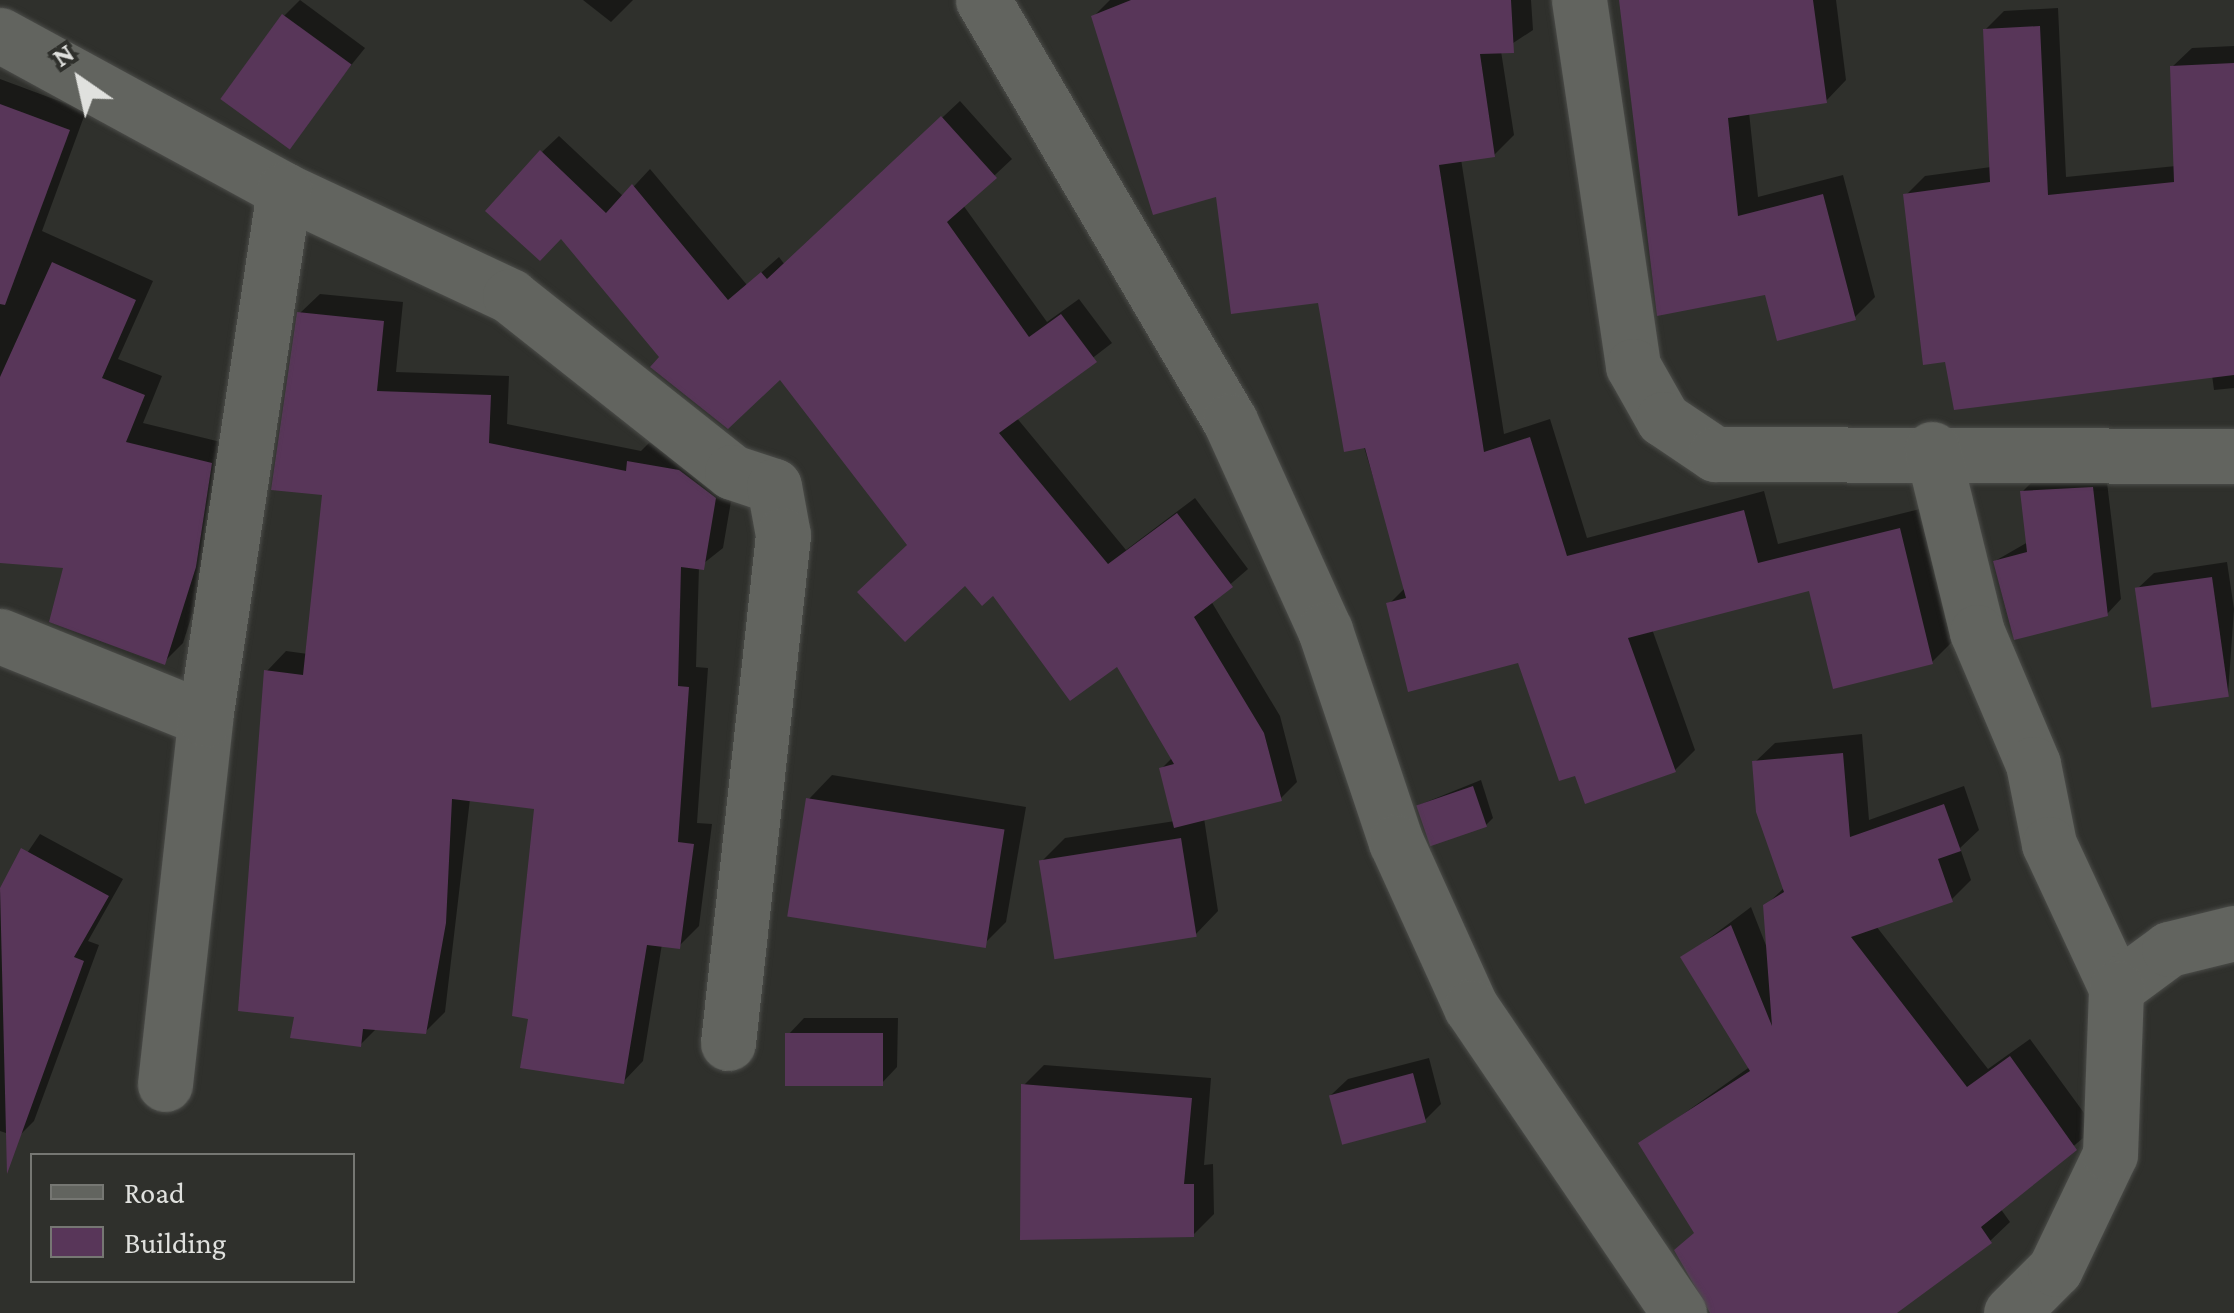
<!DOCTYPE html>
<html>
<head>
<meta charset="utf-8">
<style>
	body { margin:0 }
	#map { position:relative; width:2234px; height:1313px; overflow:hidden; background:#2f302c; font-family:"Crimson Pro",serif }
	div>[style] { position:absolute }
	[style*='--x'] { left:calc(var(--x)*1px); top:calc(var(--y)*1px); width:calc(var(--w)*1px); rotate:calc(var(--a)*1deg) }
	.shadow>* { inset:0; background:#0007 }
	.building>* { inset:0; background:#583659; transform-origin:0 0 }
	.roads { filter:drop-shadow(0 0 2px #4b4c49) drop-shadow(0 0 2px #4b4c49) }
	.minor>* { height:55px; margin:-27.5px; padding:0 27.5px; transform-origin:27.5px; border-radius:27.5px; background:#62645f }
	span { translate:-50% -50%; white-space:nowrap; text-align:center; line-height:1.15; -webkit-text-stroke:8px #2f302c; paint-order:stroke }
	.legend { position:absolute; left:30px; top:1153px; width:325px; height:130px; box-sizing:border-box; background:#2f302c; border:2px solid #767773; margin:0; padding:12px 18px; list-style:none; font-size:30px; color:#e0e1de }
	.legend li { display:flex; align-items:center; gap:20px; height:50px }
	.legend b { width:50px; border:2px solid #767773 }
	.north { position:absolute; left:30px; top:30px; width:100px; height:100px; -webkit-text-stroke:8px #2f302c; paint-order:stroke; rotate:326deg; font-size:28px; font-weight:700; line-height:40px; text-align:center; color:#e0e1de }
	.north::after { content:''; display:block; margin:auto; width:35px; height:45px; background:#e0e1de; clip-path:polygon(50% 0,100% 100%,50% 72%,0 100%) }
</style>
</head>
<body>
<div id="map">
	<div class="shadow">
		<div style="clip-path:polygon(300px 0,365px 48px,286px 146px,284px 16px)"></div>
		<div style="clip-path:polygon(583px 0,633px 0,611px 22px)"></div>
		<div style="clip-path:polygon(1110px 0,1531px 0,1533px 30px,1501px 51px,1514px 135px,1494px 155px,1461px 159px,1504px 434px,1550px 419px,1587px 538px,1764px 491px,1778px 544px,1920px 509px,1952px 642px,1932px 662px,1811px 588px,1652px 629px,1695px 750px,1675px 770px,1576px 772px,1520px 660px,1389px 604px,1406px 587px,1320px 300px,1218px 194px,1093px 17px)"></div>
		<div style="clip-path:polygon(1622px 0,1836px 0,1846px 80px,1826px 101px,1749px 112px,1758px 197px,1843px 175px,1875px 297px,1855px 317px,1767px 292px)"></div>
		<div style="clip-path:polygon(2058px 8px,2066px 177px,2176px 166px,2172px 67px,2192px 48px,2234px 46px,2234px 388px,2214px 390px,2212px 375px,1906px 195px,1925px 176px,1991px 167px,1985px 30px,2004px 11px)"></div>
		<div style="clip-path:polygon(0 79px,86px 111px,42px 231px,153px 281px,118px 359px,162px 376px,143px 423px,229px 444px,214px 546px,183px 643px,164px 662px,66px 566px,0 560px)"></div>
		<div style="clip-path:polygon(960px 101px,1012px 159px,963px 205px,1047px 322px,1079px 299px,1112px 343px,1016px 417px,1126px 550px,1195px 498px,1248px 569px,1211px 601px,1280px 716px,1297px 782px,1280px 799px,1204px 818px,1218px 911px,1195px 935px,1042px 861px,1065px 838px,1175px 821px,1162px 768px,1173px 757px,1118px 664px,910px 545px,780px 376px,662px 357px,542px 152px,559px 136px,624px 197px,650px 169px,747px 285px,779px 257px,785px 265px)"></div>
		<div style="clip-path:polygon(320px 294px,403px 302px,396px 372px,509px 376px,507px 424px,641px 451px,649px 443px,699px 451px,735px 478px,723px 548px,699px 567px,696px 667px,708px 668px,697px 823px,712px 824px,699px 926px,679px 946px,662px 944px,643px 1061px,624px 1081px,531px 1017px,536px 807px,470px 799px,445px 1012px,425px 1032px,377px 1028px,361px 1044px,297px 1015px,267px 671px,286px 651px,308px 654px,324px 492px,300px 313px)"></div>
		<div style="clip-path:polygon(2106px 474px,2121px 599px,2107px 614px,1995px 561px,2028px 542px,2022px 492px,2036px 478px)"></div>
		<div style="clip-path:polygon(2227px 562px,2234px 609px,2228px 694px,2137px 589px,2154px 573px)"></div>
		<div style="clip-path:polygon(1862px 734px,1869px 820px,1964px 786px,1979px 830px,1960px 848px,1971px 880px,1952px 899px,1876px 926px,1988px 1069px,2030px 1039px,2095px 1128px,2000px 1208px,2010px 1222px,1990px 1241px,1894px 1313px,1744px 1313px,1641px 1144px,1751px 1066px,1683px 958px,1751px 907px,1767px 948px,1765px 906px,1785px 887px,1755px 762px,1775px 743px)"></div>
		<div style="clip-path:polygon(832px 775px,1026px 807px,1006px 922px,983px 945px,809px 799px)"></div>
		<div style="clip-path:polygon(1481px 780px,1493px 818px,1486px 825px,1419px 805px)"></div>
		<div style="clip-path:polygon(40px 834px,123px 879px,88px 941px,99px 945px,34px 1121px,18px 1137px,0 1131px,0 893px)"></div>
		<div style="clip-path:polygon(804px 1018px,898px 1018px,897px 1067px,881px 1084px,788px 1035px)"></div>
		<div style="clip-path:polygon(1429px 1058px,1441px 1104px,1425px 1120px,1331px 1095px,1348px 1079px)"></div>
		<div style="clip-path:polygon(1044px 1065px,1211px 1078px,1204px 1165px,1213px 1164px,1214px 1214px,1193px 1235px,1024px 1085px)"></div>
	</div>
	<div class="building">
		<div style="clip-path:polygon(1131px 0,1511px 0,1514px 53px,1480px 54px,1495px 157px,1439px 165px,1484px 452px,1530px 437px,1567px 556px,1744px 510px,1758px 563px,1900px 528px,1933px 664px,1833px 689px,1809px 591px,1628px 638px,1676px 772px,1585px 804px,1575px 776px,1559px 781px,1518px 663px,1408px 692px,1386px 603px,1406px 598px,1365px 448px,1344px 452px,1318px 303px,1231px 314px,1216px 197px,1153px 215px,1091px 16px)"></div>
		<div style="clip-path:polygon(1619px 0,1813px 0,1827px 103px,1728px 118px,1738px 216px,1823px 194px,1856px 320px,1777px 341px,1765px 295px,1657px 316px)"></div>
		<div style="left:282px;top:14px;width:86px;height:105px;rotate:36deg"></div>
		<div style="clip-path:polygon(2040px 26px,2048px 195px,2174px 182px,2170px 66px,2234px 63px,2234px 375px,1954px 410px,1945px 362px,1923px 365px,1903px 194px,1990px 182px,1983px 29px)"></div>
		<div style="clip-path:polygon(0 104px,70px 130px,5px 305px,0 304px)"></div>
		<div style="clip-path:polygon(941px 116px,997px 178px,947px 222px,1029px 337px,1061px 314px,1097px 362px,999px 433px,1108px 564px,1177px 513px,1233px 587px,1194px 617px,1264px 733px,1282px 801px,1174px 828px,1159px 768px,1174px 764px,1117px 667px,1070px 701px,993px 596px,982px 606px,965px 586px,905px 642px,857px 592px,907px 545px,780px 380px,728px 429px,650px 367px,659px 357px,561px 239px,540px 261px,485px 211px,540px 150px,606px 213px,632px 184px,728px 300px,761px 272px,767px 279px)"></div>
		<div style="clip-path:polygon(52px 262px,136px 300px,102px 378px,145px 395px,126px 442px,212px 463px,196px 567px,165px 665px,49px 622px,63px 568px,0 563px,0 377px)"></div>
		<div style="clip-path:polygon(297px 312px,384px 321px,377px 391px,491px 395px,489px 443px,626px 471px,627px 461px,679px 470px,716px 498px,704px 570px,681px 567px,678px 686px,689px 687px,678px 842px,694px 844px,680px 949px,647px 945px,624px 1084px,520px 1068px,528px 1019px,512px 1016px,534px 809px,452px 799px,446px 923px,426px 1034px,363px 1029px,361px 1047px,290px 1038px,294px 1017px,238px 1011px,264px 670px,303px 675px,322px 495px,271px 490px)"></div>
		<div style="clip-path:polygon(2093px 487px,2108px 616px,2014px 640px,1993px 561px,2027px 552px,2020px 491px)"></div>
		<div style="left:2212px;top:577px;width:121px;height:78px;rotate:82deg"></div>
		<div style="clip-path:polygon(1843px 753px,1850px 837px,1944px 804px,1961px 851px,1938px 859px,1953px 902px,1851px 937px,1967px 1087px,2010px 1056px,2077px 1150px,1981px 1227px,1992px 1243px,1897px 1313px,1710px 1313px,1674px 1250px,1694px 1233px,1638px 1143px,1750px 1071px,1680px 957px,1731px 925px,1772px 1026px,1763px 905px,1784px 892px,1756px 812px,1752px 761px)"></div>
		<div style="left:1473px;top:786px;width:43px;height:60px;rotate:71deg"></div>
		<div style="left:806px;top:798px;width:201px;height:120px;rotate:9deg"></div>
		<div style="left:1181px;top:838px;width:100px;height:144px;rotate:81deg"></div>
		<div style="clip-path:polygon(21px 848px,109px 896px,74px 957px,84px 961px,7px 1174px,0 888px)"></div>
		<div style="left:785px;top:1033px;width:98px;height:53px"></div>
		<div style="left:1413px;top:1073px;width:51px;height:87px;rotate:75deg"></div>
		<div style="clip-path:polygon(1021px 1084px,1192px 1098px,1184px 1184px,1194px 1184px,1194px 1237px,1020px 1240px)"></div>
	</div>
	<div class="roads">
		<div class="minor">
			<div style="--x:983;--y:0;--w:488;--a:59.6"></div>
			<div style="--x:1230;--y:421;--w:230;--a:65.6"></div>
			<div style="--x:1325;--y:630;--w:224;--a:71.5"></div>
			<div style="--x:1396;--y:842;--w:181;--a:65.6"></div>
			<div style="--x:1471;--y:1007;--w:370;--a:55.8"></div>
			<div style="--x:1579;--y:0;--w:370;--a:81.6"></div>
			<div style="--x:1633;--y:366;--w:61;--a:60.5"></div>
			<div style="--x:1663;--y:419;--w:63;--a:33.9"></div>
			<div style="--x:1715;--y:454;--w:519;--a:0.22"></div>
			<div style="--x:0;--y:35;--w:324;--a:28.6"></div>
			<div style="--x:284;--y:190;--w:250;--a:25.1"></div>
			<div style="--x:510;--y:296;--w:283;--a:38.4"></div>
			<div style="--x:732;--y:472;--w:44;--a:18.4"></div>
			<div style="--x:774;--y:486;--w:50;--a:79.6"></div>
			<div style="--x:783;--y:535;--w:511;--a:96.18"></div>
			<div style="--x:1932;--y:449;--w:188;--a:76.2"></div>
			<div style="--x:1977;--y:632;--w:143;--a:67"></div>
			<div style="--x:2033;--y:764;--w:82;--a:78.7"></div>
			<div style="--x:2049;--y:844;--w:159;--a:65"></div>
			<div style="--x:2116;--y:988;--w:66;--a:-36.3"></div>
			<div style="--x:2169;--y:949;--w:67;--a:-13.8"></div>
			<div style="--x:0;--y:636;--w:221;--a:22"></div>
			<div style="--x:165;--y:1084;--w:367;--a:-83.7"></div>
			<div style="--x:205;--y:719;--w:535;--a:-81.51"></div>
			<div style="--x:2011;--y:1313;--w:62;--a:-45"></div>
			<div style="--x:2055;--y:1269;--w:127;--a:-64.4"></div>
			<div style="--x:2110;--y:1154;--w:166;--a:-87.9"></div>
		</div>
	</div>
	<ul class="legend">
	<li><b style="height:12px;background:#62645f"></b>Road</li>
	<li><b style="height:28px;background:#583659"></b>Building</li>
	</ul>
	<div class="north">N</div>
</div>
</body>
</html>
